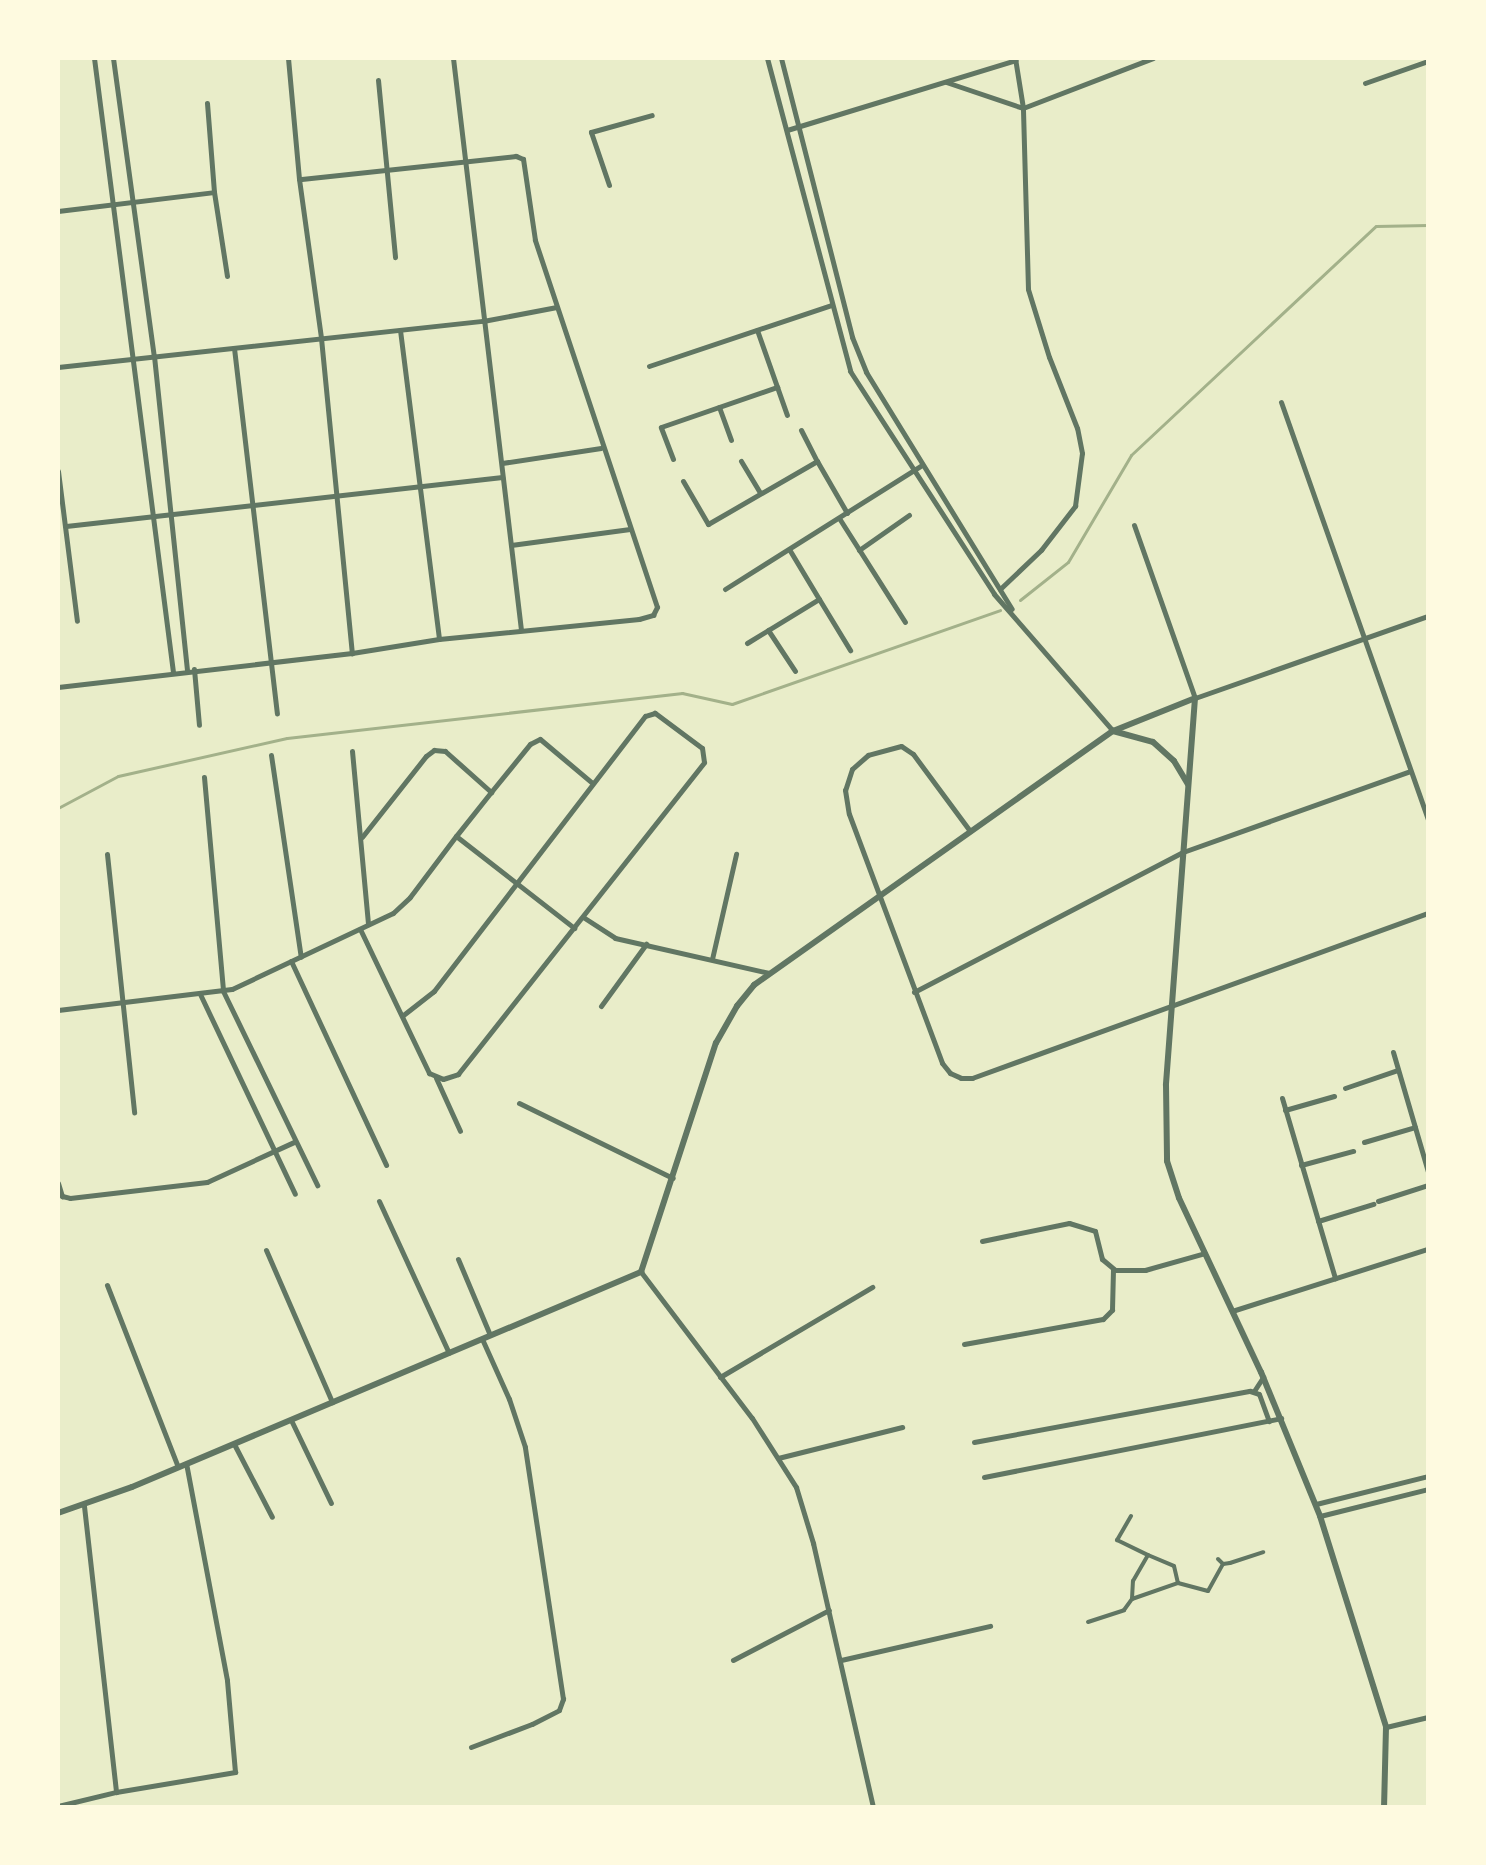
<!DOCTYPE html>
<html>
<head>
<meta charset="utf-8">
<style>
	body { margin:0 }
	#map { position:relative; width:1486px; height:1865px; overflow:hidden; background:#e9edc9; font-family:Roboto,sans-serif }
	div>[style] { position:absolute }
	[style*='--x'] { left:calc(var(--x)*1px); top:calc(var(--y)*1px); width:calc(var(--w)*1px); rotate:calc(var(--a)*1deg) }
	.stream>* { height:3px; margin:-1.5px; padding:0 1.5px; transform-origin:1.5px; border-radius:1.5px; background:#a3b18a }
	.pedestrian>* { height:4px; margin:-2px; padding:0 2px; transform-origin:2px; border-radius:2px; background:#617663 }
	.minor>* { height:5px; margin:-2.5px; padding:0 2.5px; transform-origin:2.5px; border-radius:2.5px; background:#617663 }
	.tertiary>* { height:6px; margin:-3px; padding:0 3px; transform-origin:3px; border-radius:3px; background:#617663 }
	span { translate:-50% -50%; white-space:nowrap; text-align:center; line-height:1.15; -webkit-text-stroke:8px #fefae0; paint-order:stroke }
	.frame { position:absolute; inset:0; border:60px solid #fefae0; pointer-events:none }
</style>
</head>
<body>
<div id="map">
	<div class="stream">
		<div style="--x:1020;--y:600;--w:61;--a:-38.4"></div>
		<div style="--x:1068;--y:562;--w:124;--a:-59.5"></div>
		<div style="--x:1131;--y:455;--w:335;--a:-43.1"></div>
		<div style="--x:1376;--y:226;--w:52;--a:-1.1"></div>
		<div style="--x:58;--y:808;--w:68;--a:-28.1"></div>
		<div style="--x:118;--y:776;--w:173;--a:-12.7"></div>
		<div style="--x:287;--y:738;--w:398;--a:-6.5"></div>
		<div style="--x:682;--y:693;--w:51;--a:12.4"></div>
		<div style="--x:732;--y:704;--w:284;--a:-19.3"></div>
	</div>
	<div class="pedestrian">
		<div style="--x:1131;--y:1516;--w:28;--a:120"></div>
		<div style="--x:1117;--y:1540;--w:34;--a:26"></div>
		<div style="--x:1218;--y:1559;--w:7;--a:45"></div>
		<div style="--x:1223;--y:1564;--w:7;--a:-8"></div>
		<div style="--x:1230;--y:1563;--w:35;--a:-18"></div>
		<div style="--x:1132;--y:1599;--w:18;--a:-87"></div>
		<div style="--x:1133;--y:1581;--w:30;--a:-60"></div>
		<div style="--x:1148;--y:1555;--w:28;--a:23"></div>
		<div style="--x:1174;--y:1566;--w:17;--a:77"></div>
		<div style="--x:1088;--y:1622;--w:38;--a:-18"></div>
		<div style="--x:1124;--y:1610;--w:14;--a:-54"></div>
		<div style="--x:1132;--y:1599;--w:49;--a:-19.2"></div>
		<div style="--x:1178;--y:1583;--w:31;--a:15"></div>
		<div style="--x:1208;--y:1591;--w:31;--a:-61"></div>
	</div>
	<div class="minor">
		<div style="--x:94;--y:58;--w:619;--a:82.67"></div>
		<div style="--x:113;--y:58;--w:301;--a:82.2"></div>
		<div style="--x:154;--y:356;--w:316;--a:84"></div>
		<div style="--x:288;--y:58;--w:121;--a:84.8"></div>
		<div style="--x:299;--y:179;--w:161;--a:82.1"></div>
		<div style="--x:321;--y:338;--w:317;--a:84.4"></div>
		<div style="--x:453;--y:58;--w:576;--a:83.22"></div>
		<div style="--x:767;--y:58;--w:324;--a:75.1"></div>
		<div style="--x:850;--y:371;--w:265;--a:57.1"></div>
		<div style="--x:994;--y:594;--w:181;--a:49"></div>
		<div style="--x:781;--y:58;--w:288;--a:75.7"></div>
		<div style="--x:852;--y:337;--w:38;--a:68"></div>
		<div style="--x:866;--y:372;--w:278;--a:58.4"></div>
		<div style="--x:378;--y:80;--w:178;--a:84.5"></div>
		<div style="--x:946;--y:82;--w:81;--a:18.7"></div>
		<div style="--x:1023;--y:108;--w:139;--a:-21"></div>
		<div style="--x:1365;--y:83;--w:67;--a:-19.2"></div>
		<div style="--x:207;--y:103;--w:89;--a:85.5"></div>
		<div style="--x:214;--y:192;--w:85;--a:81.2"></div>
		<div style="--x:787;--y:130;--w:239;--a:-17"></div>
		<div style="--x:609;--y:185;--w:56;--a:-108.8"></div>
		<div style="--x:591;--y:132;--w:63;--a:-15.6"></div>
		<div style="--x:58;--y:211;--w:157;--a:-6.9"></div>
		<div style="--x:400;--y:330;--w:311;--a:82.8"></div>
		<div style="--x:757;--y:330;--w:90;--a:70.6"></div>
		<div style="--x:234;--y:348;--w:368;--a:83.3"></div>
		<div style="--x:649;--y:366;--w:192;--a:-18.5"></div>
		<div style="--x:58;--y:367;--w:427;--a:-6.2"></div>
		<div style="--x:483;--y:321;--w:75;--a:-10.7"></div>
		<div style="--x:1281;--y:402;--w:443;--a:70.6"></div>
		<div style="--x:719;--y:407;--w:35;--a:70"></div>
		<div style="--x:801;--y:430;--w:35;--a:63"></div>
		<div style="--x:673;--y:459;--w:34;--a:-111"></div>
		<div style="--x:661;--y:427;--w:123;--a:-19"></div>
		<div style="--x:741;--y:461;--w:37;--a:59"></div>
		<div style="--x:502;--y:463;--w:100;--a:-8.6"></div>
		<div style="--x:58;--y:471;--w:151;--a:82.8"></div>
		<div style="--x:683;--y:481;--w:50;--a:59.8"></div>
		<div style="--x:708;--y:524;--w:126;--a:-30"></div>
		<div style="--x:817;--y:461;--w:60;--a:60"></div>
		<div style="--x:839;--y:518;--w:123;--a:57.6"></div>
		<div style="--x:1134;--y:525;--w:183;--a:70.6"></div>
		<div style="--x:1195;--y:698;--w:247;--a:-19.4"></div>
		<div style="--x:66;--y:526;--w:439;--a:-6.4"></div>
		<div style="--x:511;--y:545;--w:120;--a:-7.7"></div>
		<div style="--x:859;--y:550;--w:61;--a:-35"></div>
		<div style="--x:725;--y:589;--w:233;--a:-32.2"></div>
		<div style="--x:1000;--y:589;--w:57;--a:-43.6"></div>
		<div style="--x:1041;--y:550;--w:56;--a:-52.3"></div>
		<div style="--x:1075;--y:506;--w:53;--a:-82.5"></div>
		<div style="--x:1082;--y:453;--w:25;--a:-101"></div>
		<div style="--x:1077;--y:428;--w:76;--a:-111.5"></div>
		<div style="--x:1049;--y:357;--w:71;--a:-107.2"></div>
		<div style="--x:1028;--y:289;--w:181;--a:-91.6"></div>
		<div style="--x:1023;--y:108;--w:51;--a:-99.1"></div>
		<div style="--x:819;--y:599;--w:60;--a:58.7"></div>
		<div style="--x:768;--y:630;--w:49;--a:56.6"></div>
		<div style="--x:747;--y:643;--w:84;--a:-31.4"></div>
		<div style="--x:819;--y:599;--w:58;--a:-121"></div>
		<div style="--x:194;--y:669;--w:56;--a:84.9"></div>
		<div style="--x:58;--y:687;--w:296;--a:-6.6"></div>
		<div style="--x:352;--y:653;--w:88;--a:-9.1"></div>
		<div style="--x:439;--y:639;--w:201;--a:-5.7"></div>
		<div style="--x:639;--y:619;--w:15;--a:-16"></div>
		<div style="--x:653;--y:615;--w:9;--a:-63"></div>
		<div style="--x:657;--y:607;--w:387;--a:-108.4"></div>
		<div style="--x:535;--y:240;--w:82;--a:-98.4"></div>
		<div style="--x:523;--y:159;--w:8;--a:-157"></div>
		<div style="--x:516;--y:156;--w:218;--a:173.9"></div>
		<div style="--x:352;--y:751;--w:174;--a:84.7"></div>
		<div style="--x:271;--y:755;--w:204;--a:81.6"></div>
		<div style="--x:204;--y:777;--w:215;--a:84.9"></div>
		<div style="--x:223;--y:991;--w:216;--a:64.1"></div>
		<div style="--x:491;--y:792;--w:62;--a:-50.9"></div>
		<div style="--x:530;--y:744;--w:11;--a:-27"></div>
		<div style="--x:540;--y:739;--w:67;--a:40.1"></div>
		<div style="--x:970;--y:831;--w:96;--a:-126.5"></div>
		<div style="--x:913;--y:754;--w:14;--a:-146"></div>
		<div style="--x:901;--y:746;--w:34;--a:165"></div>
		<div style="--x:868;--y:755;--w:21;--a:139"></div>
		<div style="--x:852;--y:769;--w:22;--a:108"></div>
		<div style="--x:845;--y:790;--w:24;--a:81"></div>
		<div style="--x:849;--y:814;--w:266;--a:69.5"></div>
		<div style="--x:942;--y:1063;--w:13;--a:51"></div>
		<div style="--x:950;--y:1073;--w:12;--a:24"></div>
		<div style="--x:961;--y:1078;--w:11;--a:0"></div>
		<div style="--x:972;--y:1078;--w:485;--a:-19.9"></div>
		<div style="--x:362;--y:837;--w:103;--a:-51.7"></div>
		<div style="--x:426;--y:756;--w:10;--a:-37"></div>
		<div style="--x:434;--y:750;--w:11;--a:5"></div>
		<div style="--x:445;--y:751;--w:62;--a:41.7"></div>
		<div style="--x:491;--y:792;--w:56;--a:128.5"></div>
		<div style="--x:456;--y:836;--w:150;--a:37.9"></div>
		<div style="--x:107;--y:854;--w:260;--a:84"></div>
		<div style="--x:583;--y:917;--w:38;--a:33"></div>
		<div style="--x:615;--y:938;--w:158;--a:12.8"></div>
		<div style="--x:360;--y:929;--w:160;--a:64.4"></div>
		<div style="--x:429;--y:1073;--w:15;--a:23"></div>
		<div style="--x:443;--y:1079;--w:16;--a:-18"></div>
		<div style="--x:458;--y:1074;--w:397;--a:-51.7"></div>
		<div style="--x:704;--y:762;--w:14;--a:-98"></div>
		<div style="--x:702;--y:748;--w:59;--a:-143.3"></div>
		<div style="--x:655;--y:713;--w:10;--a:163"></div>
		<div style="--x:645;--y:716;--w:347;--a:127.5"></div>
		<div style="--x:434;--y:991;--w:39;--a:142"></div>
		<div style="--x:712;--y:959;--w:108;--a:-77.1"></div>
		<div style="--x:291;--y:961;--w:225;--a:65"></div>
		<div style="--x:914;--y:992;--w:303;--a:-27.5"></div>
		<div style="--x:1183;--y:852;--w:241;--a:-19.6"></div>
		<div style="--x:200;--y:994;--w:221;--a:64.6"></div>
		<div style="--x:601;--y:1006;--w:77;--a:-54"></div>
		<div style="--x:58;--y:1010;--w:175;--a:-6.9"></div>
		<div style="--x:232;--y:989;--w:178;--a:-25.3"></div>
		<div style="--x:393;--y:913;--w:23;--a:-43"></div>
		<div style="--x:410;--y:897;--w:76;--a:-53"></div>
		<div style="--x:1393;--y:1052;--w:125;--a:73.7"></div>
		<div style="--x:436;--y:1078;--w:58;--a:65.6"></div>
		<div style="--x:1345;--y:1088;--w:56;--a:-18.8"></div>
		<div style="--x:1282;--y:1098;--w:188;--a:73.6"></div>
		<div style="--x:519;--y:1103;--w:171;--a:26"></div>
		<div style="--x:1285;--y:1110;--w:51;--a:-15.9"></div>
		<div style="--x:1364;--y:1142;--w:53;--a:-16.4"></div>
		<div style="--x:1301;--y:1165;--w:54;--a:-15.1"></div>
		<div style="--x:58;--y:1183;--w:14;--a:73"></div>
		<div style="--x:62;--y:1196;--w:8;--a:14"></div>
		<div style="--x:70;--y:1198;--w:138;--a:-6.7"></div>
		<div style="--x:207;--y:1182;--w:96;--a:-24.7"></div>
		<div style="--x:379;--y:1201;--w:167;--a:65.3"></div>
		<div style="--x:1378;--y:1201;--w:52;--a:-17.7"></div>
		<div style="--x:1318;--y:1221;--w:58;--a:-17.2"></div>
		<div style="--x:982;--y:1241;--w:89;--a:-11.7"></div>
		<div style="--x:1069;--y:1223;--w:27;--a:17"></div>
		<div style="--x:1095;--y:1231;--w:29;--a:76"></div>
		<div style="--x:1102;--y:1259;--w:17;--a:40"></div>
		<div style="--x:1115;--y:1270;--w:30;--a:0"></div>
		<div style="--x:1145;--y:1270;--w:62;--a:-15.8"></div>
		<div style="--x:266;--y:1250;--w:166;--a:66.5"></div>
		<div style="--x:458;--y:1259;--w:82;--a:67.2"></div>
		<div style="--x:641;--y:1272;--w:183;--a:52.8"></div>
		<div style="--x:752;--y:1418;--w:82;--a:57.5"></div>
		<div style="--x:796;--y:1487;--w:59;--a:73.1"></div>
		<div style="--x:813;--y:1543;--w:271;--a:77.2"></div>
		<div style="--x:107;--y:1285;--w:195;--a:68.7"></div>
		<div style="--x:1232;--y:1311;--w:206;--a:-17.6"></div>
		<div style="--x:964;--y:1344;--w:141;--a:-10.2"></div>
		<div style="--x:1103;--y:1319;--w:13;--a:-45"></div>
		<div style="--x:1112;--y:1310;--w:41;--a:-88.6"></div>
		<div style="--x:720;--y:1377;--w:177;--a:-30.6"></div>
		<div style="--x:1254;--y:1391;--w:17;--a:-57"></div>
		<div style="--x:291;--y:1420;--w:92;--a:64.3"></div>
		<div style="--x:974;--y:1442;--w:281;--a:-10.5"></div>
		<div style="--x:1250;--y:1391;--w:9;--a:18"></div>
		<div style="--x:1259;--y:1394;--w:29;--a:70"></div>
		<div style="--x:234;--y:1444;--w:82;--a:62.5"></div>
		<div style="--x:778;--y:1458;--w:128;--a:-14"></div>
		<div style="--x:984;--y:1477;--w:303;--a:-11.2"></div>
		<div style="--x:1316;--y:1504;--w:115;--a:-14"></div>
		<div style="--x:84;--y:1506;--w:288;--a:83.6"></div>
		<div style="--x:1320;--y:1516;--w:111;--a:-14"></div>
		<div style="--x:733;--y:1660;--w:108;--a:-27.5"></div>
		<div style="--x:841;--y:1660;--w:153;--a:-12.9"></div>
		<div style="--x:1386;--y:1727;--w:43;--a:-13.4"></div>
		<div style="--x:471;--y:1747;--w:65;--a:-20.7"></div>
		<div style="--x:532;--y:1724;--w:30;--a:-27"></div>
		<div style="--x:559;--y:1710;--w:12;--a:-70"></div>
		<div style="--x:563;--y:1699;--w:255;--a:-98.6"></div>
		<div style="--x:525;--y:1447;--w:51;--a:-108.4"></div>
		<div style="--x:509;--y:1399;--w:66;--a:-114.2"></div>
		<div style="--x:58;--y:1806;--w:60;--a:-13.6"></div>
		<div style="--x:116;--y:1792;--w:121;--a:-9.5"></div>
		<div style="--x:235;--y:1772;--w:92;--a:-95"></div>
		<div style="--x:227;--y:1680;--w:220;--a:-100.7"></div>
	</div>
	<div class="tertiary">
		<div style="--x:1113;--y:731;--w:41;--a:15.4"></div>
		<div style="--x:1153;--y:742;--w:28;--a:42"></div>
		<div style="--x:1174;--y:761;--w:27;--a:59"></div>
		<div style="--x:58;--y:1513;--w:78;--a:-19.4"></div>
		<div style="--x:132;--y:1487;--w:553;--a:-22.9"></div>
		<div style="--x:641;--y:1272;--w:241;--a:-71.9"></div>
		<div style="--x:716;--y:1043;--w:43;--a:-60.4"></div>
		<div style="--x:737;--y:1006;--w:27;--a:-51"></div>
		<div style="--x:754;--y:985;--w:440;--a:-35.3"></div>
		<div style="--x:1113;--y:731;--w:88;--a:-21.9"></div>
		<div style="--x:1195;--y:698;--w:388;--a:94.3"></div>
		<div style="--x:1166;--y:1085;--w:76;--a:89.2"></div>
		<div style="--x:1167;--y:1161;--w:39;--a:72"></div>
		<div style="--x:1179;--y:1198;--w:192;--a:64.8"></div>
		<div style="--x:1261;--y:1372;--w:156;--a:67.7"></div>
		<div style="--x:1320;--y:1516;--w:221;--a:72.6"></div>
		<div style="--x:1386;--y:1727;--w:80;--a:91.4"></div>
	</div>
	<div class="frame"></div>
</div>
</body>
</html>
